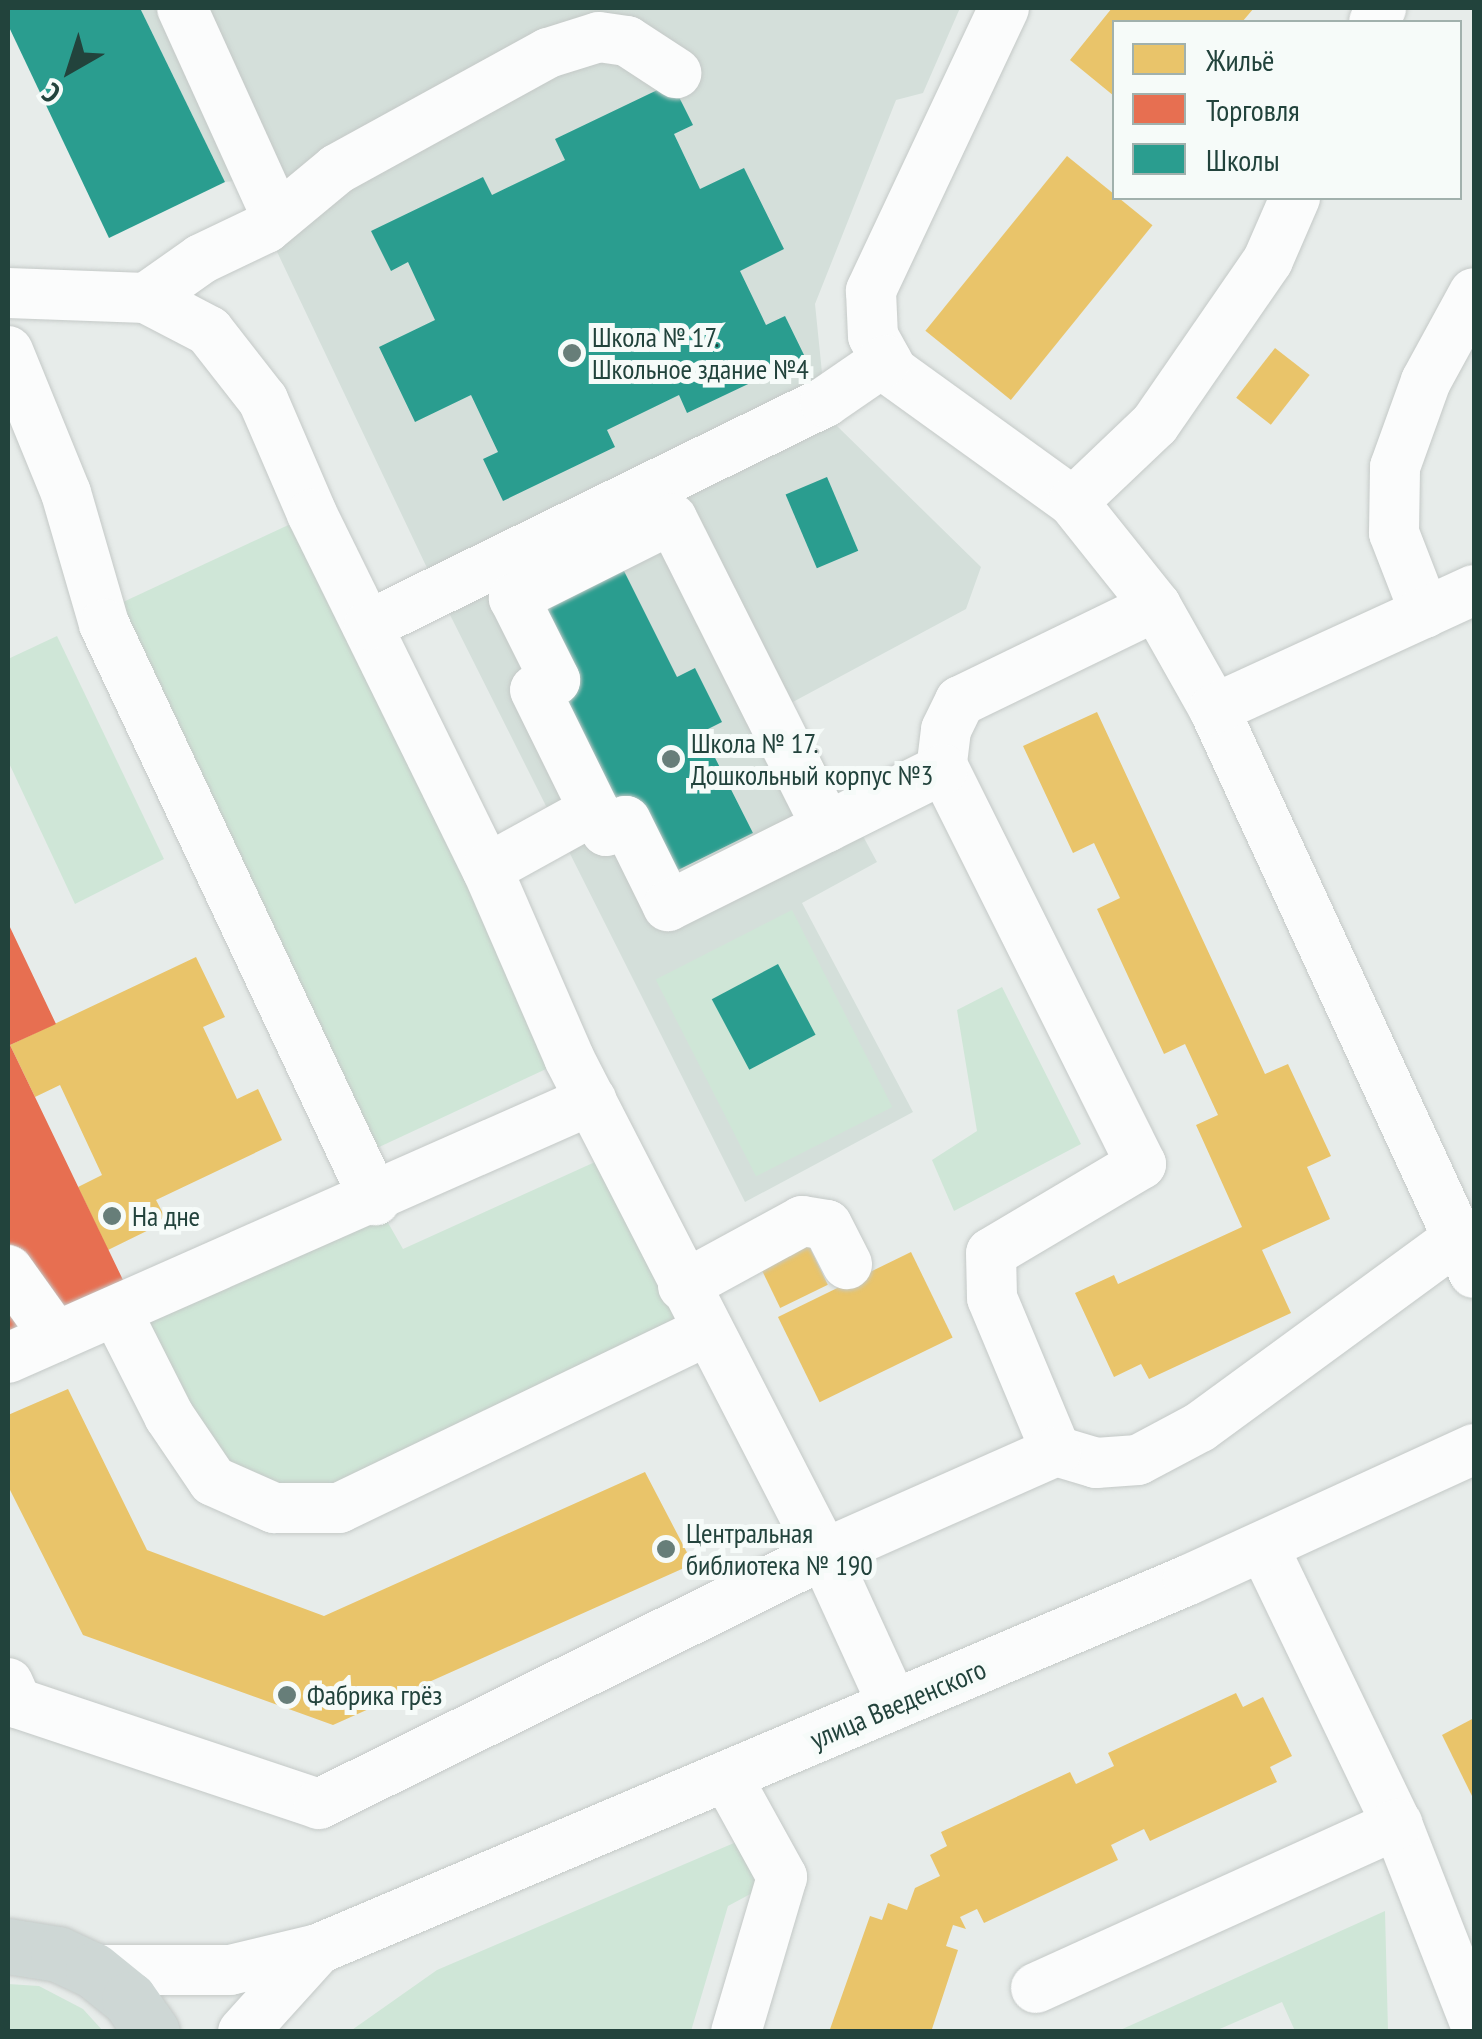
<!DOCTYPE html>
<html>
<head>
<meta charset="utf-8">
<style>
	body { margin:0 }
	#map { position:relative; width:1482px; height:2039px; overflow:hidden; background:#e7ecea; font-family:"PT Sans Narrow",sans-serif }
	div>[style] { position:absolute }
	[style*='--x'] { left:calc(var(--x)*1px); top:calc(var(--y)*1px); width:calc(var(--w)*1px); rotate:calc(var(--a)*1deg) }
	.built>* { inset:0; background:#d4dfda }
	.green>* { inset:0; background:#cfe6d7; transform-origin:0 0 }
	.homes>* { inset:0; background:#e9c46a; transform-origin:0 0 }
	.shops>* { inset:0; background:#e76f51 }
	.schools>* { inset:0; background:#2a9d8f; transform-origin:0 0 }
	.roads { filter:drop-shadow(0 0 2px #c4c9c7) drop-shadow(0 0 2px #c4c9c7) }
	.minor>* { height:50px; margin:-25px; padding:0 25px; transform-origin:25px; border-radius:25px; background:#fbfcfc }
	.major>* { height:55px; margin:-27.5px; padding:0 27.5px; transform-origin:27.5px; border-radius:27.5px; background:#ced7d5 }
	.dots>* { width:28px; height:28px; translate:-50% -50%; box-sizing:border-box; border:5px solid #f6fbf9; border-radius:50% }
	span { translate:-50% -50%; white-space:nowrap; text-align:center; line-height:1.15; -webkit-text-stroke:10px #f6fbf9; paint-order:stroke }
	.poi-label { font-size:28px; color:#22433c }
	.left { translate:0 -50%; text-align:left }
	.street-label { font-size:28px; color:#22433c }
	.frame { position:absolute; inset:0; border:10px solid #22433c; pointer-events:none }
	.legend { position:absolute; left:1112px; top:20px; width:350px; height:180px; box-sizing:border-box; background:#f6fbf9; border:2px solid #a1b1ad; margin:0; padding:12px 18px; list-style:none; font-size:30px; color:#22433c }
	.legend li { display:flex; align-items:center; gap:20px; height:50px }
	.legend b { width:50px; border:2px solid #a1b1ad }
	.north { position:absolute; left:20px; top:20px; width:100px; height:100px; -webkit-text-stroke:8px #f6fbf9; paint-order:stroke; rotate:219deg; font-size:28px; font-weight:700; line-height:40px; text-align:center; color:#22433c }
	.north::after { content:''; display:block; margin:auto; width:35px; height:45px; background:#22433c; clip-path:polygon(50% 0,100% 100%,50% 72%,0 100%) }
</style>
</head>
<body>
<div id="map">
	<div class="built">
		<div style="clip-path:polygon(140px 8px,960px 8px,923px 93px,896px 100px,815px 304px,825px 402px,837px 426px,981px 567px,966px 609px,791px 703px,877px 862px,802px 903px,913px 1112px,745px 1202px,437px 589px,243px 180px,225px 182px)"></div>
	</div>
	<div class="green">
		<div style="left:312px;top:514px;width:602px;height:235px;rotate:65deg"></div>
		<div style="clip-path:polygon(57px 636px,164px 859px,75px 904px,8px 761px,8px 659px)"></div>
		<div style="left:792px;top:910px;width:221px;height:153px;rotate:63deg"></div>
		<div style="clip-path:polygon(1002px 987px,1081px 1144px,954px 1211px,932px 1160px,977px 1131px,957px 1010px)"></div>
		<div style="clip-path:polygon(617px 1152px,707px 1331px,339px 1508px,213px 1481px,116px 1311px,375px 1200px,403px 1249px)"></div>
		<div style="clip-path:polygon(755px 1834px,782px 1877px,728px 1906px,691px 2031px,349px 2032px,437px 1970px)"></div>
		<div style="clip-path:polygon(1385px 1911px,1388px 2031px,1295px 2031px,1282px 2002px,1215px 2031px,1118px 2031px)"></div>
		<div style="clip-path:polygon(8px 1984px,39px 1986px,83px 2009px,103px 2031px,8px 2031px)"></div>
	</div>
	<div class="homes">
		<div style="clip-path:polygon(1112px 8px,1254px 8px,1242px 22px,1114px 22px,1114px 96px,1070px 60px)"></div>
		<div style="left:1067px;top:156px;width:110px;height:225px;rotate:39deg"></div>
		<div style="left:1275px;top:348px;width:44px;height:63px;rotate:38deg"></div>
		<div style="clip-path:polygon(1097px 712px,1265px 1074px,1288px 1064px,1331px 1156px,1307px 1167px,1330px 1219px,1262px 1250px,1291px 1313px,1149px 1379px,1141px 1364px,1114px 1377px,1075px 1293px,1114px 1275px,1118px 1284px,1242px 1227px,1196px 1125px,1218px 1115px,1185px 1044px,1164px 1054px,1097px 909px,1120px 898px,1094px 843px,1073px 853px,1023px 746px)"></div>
		<div style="clip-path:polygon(196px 957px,225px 1017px,203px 1027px,237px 1099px,258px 1089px,282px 1140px,156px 1200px,167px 1221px,108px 1250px,78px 1187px,102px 1175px,60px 1085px,35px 1097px,10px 1045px)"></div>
		<div style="left:809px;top:1246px;width:43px;height:53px;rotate:64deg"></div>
		<div style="left:911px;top:1252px;width:95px;height:148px;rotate:64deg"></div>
		<div style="clip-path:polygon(68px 1389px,147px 1550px,324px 1616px,645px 1472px,693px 1564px,333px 1725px,83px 1635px,8px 1486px,8px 1415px)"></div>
		<div style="clip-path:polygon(1236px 1693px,1243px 1707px,1263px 1697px,1292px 1756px,1270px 1767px,1277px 1782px,1150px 1841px,1144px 1829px,1111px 1845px,1118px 1860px,984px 1923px,977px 1909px,960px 1917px,966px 1929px,953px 1925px,946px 1946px,958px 1950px,931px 2032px,829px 2032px,870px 1916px,882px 1920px,888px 1903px,907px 1910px,915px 1888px,940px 1876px,930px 1855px,947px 1846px,941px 1832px,1070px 1772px,1076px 1784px,1114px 1766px,1108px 1753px)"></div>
		<div style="clip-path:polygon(1474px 1718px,1474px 1800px,1442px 1735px)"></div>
	</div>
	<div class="shops">
		<div style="clip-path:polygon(8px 923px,56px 1024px,10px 1045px,123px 1280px,8px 1335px)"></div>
	</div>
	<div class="schools">
		<div style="clip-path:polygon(8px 8px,140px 8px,225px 182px,109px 238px,8px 25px)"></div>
		<div style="clip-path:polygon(672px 83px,693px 125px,674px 134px,700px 189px,744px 168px,784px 249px,740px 271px,766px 325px,785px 316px,805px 357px,687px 413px,679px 395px,607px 430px,615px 447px,503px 501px,483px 459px,498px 452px,471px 395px,415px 422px,379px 347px,435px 320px,408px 262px,391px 271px,371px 231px,483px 177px,492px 195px,565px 160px,555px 139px)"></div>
		<div style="left:827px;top:477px;width:80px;height:45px;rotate:67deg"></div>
		<div style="clip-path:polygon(622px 567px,677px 677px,695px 668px,722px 722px,702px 732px,753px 833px,668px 875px,610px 809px,554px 696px,536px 609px)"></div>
		<div style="left:778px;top:964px;width:80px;height:75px;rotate:62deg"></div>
	</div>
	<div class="roads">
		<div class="minor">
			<div style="--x:182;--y:8;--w:227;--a:65.6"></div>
			<div style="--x:1004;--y:8;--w:313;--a:115.2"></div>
			<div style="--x:871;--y:291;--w:45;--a:87.5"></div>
			<div style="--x:873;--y:336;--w:41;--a:60.9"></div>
			<div style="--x:893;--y:372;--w:222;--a:35.8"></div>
			<div style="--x:1073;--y:502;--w:133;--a:51.4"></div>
			<div style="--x:1156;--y:606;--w:118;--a:60.6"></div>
			<div style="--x:1214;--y:709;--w:621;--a:65.25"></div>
			<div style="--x:1374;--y:22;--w:16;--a:-63"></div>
			<div style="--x:8;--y:293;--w:138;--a:2.1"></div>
			<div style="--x:146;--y:298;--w:71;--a:27.6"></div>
			<div style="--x:209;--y:331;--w:88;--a:52"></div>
			<div style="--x:263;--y:400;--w:124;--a:66.7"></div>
			<div style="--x:312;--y:514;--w:396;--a:63.8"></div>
			<div style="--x:487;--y:869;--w:206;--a:66.5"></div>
			<div style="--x:569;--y:1058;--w:558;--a:62.79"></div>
			<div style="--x:824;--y:1554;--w:166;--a:65.4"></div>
			<div style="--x:146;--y:298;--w:67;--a:-35.3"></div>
			<div style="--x:201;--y:259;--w:72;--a:-25.5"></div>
			<div style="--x:266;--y:228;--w:92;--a:-39.7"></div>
			<div style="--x:337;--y:169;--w:241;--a:-28.8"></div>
			<div style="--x:548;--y:53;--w:53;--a:-17.4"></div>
			<div style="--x:599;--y:37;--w:28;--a:8"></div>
			<div style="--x:627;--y:41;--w:59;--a:33.1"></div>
			<div style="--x:8;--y:351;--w:153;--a:67.8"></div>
			<div style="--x:66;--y:493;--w:136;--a:73.8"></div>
			<div style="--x:104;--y:624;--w:637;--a:64.8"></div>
			<div style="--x:1073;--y:502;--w:113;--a:-43.6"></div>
			<div style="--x:1155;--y:424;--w:199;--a:-55.4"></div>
			<div style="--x:1268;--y:260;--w:68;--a:-66.5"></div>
			<div style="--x:1156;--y:606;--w:218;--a:154.1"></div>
			<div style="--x:960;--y:701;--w:32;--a:116"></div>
			<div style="--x:946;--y:730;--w:35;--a:97"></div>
			<div style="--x:942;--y:765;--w:446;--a:63.5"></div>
			<div style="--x:1141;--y:1164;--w:174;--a:149.3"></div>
			<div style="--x:991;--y:1253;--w:45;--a:88.7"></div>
			<div style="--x:992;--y:1298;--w:166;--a:67.3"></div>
			<div style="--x:1056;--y:1451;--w:42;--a:16.7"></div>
			<div style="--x:1096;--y:1463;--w:42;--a:-4.1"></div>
			<div style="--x:1138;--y:1460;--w:70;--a:-28"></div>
			<div style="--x:1200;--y:1427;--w:318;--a:-36.2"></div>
			<div style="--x:1425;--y:613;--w:86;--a:-111.2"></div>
			<div style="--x:1394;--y:533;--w:66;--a:-89.1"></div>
			<div style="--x:1395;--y:467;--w:91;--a:-70.2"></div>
			<div style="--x:1426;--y:381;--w:100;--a:-61.4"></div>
			<div style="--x:369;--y:625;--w:508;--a:-26.06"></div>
			<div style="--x:825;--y:402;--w:74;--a:-34.5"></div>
			<div style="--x:1214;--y:709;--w:286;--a:-24.6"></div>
			<div style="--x:827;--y:827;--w:345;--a:-116.7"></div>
			<div style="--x:672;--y:519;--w:177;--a:153.4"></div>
			<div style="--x:514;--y:598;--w:92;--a:63.4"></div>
			<div style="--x:555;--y:680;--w:22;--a:153"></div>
			<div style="--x:535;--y:690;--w:134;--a:63.8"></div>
			<div style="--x:594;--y:810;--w:24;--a:60"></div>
			<div style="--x:606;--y:831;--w:22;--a:-27"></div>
			<div style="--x:626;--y:821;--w:95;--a:63.7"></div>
			<div style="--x:668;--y:906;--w:307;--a:-26.5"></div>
			<div style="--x:487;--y:869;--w:122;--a:-28.9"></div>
			<div style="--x:8;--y:1270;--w:82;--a:54.4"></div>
			<div style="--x:683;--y:1286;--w:136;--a:-28.6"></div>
			<div style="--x:802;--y:1221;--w:25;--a:9"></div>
			<div style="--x:827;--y:1225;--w:44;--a:62.9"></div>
			<div style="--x:116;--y:1311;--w:118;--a:63.2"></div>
			<div style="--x:169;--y:1416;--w:78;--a:55.9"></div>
			<div style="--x:213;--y:1481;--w:67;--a:23.9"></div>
			<div style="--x:274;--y:1508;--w:65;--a:0"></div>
			<div style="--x:339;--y:1508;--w:408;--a:-25.7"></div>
			<div style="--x:8;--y:1358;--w:638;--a:-23.87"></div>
			<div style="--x:1264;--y:1548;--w:306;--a:64.3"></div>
			<div style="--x:1397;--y:1824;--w:211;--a:68.6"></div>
			<div style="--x:8;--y:1683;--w:22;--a:66"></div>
			<div style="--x:17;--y:1703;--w:318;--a:18.5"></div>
			<div style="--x:319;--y:1804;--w:563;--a:-26.34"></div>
			<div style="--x:824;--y:1554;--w:254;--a:-23.9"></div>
			<div style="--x:728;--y:1779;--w:112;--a:61.1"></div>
			<div style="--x:782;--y:1877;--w:162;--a:106.5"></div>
			<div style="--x:93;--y:1970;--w:137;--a:0"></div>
			<div style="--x:230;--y:1970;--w:90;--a:-13.4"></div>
			<div style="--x:318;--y:1949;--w:945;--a:-22.98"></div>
			<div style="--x:1188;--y:1580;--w:315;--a:-24.6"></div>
			<div style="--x:1036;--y:1988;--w:397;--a:-24.4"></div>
			<div style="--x:243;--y:2032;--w:112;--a:-47.9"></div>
		</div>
		<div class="major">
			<div style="--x:8;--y:1946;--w:51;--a:9.1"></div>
			<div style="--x:58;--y:1954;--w:38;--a:25"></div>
			<div style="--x:93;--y:1970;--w:46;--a:38.9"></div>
			<div style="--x:129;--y:1999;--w:40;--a:55.1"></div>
		</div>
	</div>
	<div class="dots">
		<div style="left:572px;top:353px;background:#677e79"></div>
		<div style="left:671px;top:759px;background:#677e79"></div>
		<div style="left:112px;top:1216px;background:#677e79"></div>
		<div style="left:666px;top:1549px;background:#677e79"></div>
		<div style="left:287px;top:1695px;background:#677e79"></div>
	</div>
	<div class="poi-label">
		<span class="left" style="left:592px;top:353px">Школа № 17.<br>Школьное здание №4</span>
		<span class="left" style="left:691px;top:759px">Школа № 17.<br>Дошкольный корпус №3</span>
		<span class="left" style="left:132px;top:1216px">На дне</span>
		<span class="left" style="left:686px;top:1549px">Центральная<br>библиотека № 190</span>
		<span class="left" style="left:307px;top:1695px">Фабрика грёз</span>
	</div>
	<div class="street-label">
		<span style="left:898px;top:1704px;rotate:-23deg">улица Введенского</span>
	</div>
	<div class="frame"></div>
	<ul class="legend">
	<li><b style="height:28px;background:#e9c46a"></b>Жильё</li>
	<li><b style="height:28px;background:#e76f51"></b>Торговля</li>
	<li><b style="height:28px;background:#2a9d8f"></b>Школы</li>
	</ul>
	<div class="north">С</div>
</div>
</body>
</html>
